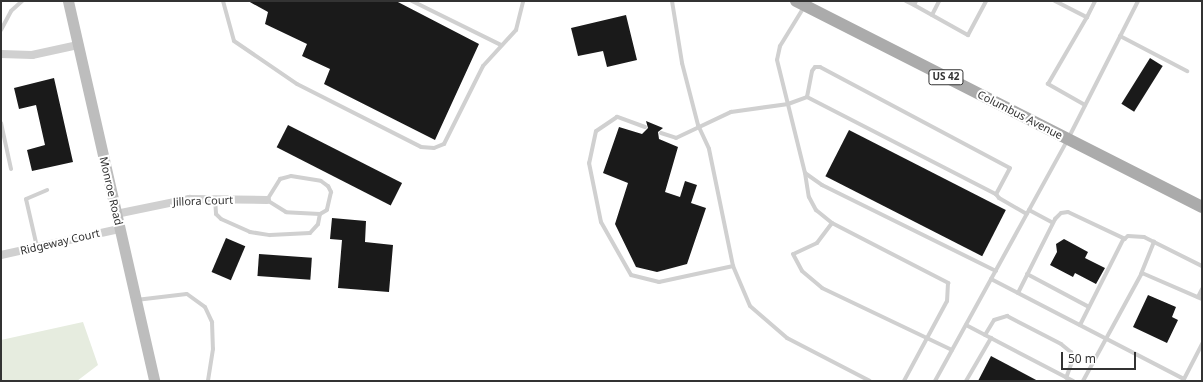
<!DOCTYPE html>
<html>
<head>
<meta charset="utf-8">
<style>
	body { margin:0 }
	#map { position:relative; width:1203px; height:382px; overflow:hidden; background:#fff; font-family:"Noto Sans",sans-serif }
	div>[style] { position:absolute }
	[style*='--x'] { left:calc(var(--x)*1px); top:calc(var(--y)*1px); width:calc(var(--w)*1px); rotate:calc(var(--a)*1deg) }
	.green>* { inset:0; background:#e6ecdf }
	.building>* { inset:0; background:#1a1a1a; transform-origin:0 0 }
	.lane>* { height:4px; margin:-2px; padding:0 2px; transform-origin:2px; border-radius:2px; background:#d0d0d0 }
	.street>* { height:8px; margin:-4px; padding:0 4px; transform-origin:4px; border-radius:4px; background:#d0d0d0 }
	.secondary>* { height:11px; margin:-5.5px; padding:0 5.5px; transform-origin:5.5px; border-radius:5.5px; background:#bdbdbd }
	.primary>* { height:12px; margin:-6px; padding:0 6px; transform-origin:6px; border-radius:6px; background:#ababab }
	span { translate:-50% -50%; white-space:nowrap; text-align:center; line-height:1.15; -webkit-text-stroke:4px #fff; paint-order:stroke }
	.shield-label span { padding:1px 3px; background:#fff; border:1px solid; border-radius:3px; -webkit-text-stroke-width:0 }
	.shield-label { font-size:10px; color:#333; font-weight:700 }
	.street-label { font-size:11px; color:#333 }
	.frame { position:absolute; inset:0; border:2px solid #333; pointer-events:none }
	.scale { position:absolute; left:1061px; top:352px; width:75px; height:18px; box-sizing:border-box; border:2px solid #333; border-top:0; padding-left:5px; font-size:12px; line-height:14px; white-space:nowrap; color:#333; -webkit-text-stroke:3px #fff; paint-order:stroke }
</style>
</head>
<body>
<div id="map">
	<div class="green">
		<div style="clip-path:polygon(83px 322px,98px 365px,77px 381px,1px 381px,1px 340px)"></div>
	</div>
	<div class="building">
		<div style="clip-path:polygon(248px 1px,396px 1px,479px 44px,435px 140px,324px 84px,330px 69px,302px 56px,307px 44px,265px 24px,268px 12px)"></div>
		<div style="clip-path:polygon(626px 15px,637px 60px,607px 67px,603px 51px,578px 56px,571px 28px)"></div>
		<div style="left:1150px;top:58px;width:15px;height:54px;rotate:32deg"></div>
		<div style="clip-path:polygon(54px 78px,73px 162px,32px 171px,27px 150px,45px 145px,36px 105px,19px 109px,14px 88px)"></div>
		<div style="clip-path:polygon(646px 121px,663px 128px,658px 132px,659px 139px,678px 147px,665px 192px,680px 197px,685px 181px,697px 185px,691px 203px,706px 208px,687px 264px,657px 272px,636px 267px,615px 224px,628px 183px,603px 173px,619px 127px,642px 134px,648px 128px)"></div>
		<div style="left:288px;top:125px;width:128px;height:25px;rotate:27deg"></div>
		<div style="left:849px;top:130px;width:176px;height:52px;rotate:27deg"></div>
		<div style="clip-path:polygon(332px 218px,366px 221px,365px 242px,393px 245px,389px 292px,338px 288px,342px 240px,330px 239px)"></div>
		<div style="left:226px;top:238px;width:21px;height:37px;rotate:23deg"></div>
		<div style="clip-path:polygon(1064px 239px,1088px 252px,1085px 258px,1105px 268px,1096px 284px,1075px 273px,1073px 277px,1050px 265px,1057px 252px,1056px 244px)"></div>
		<div style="left:259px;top:254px;width:53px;height:22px;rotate:4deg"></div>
		<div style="clip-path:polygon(1148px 295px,1176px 307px,1172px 317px,1178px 320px,1167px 343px,1133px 327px)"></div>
		<div style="clip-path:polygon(991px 356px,1038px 381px,978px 381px)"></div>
	</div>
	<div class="lane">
		<div style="--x:223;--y:1;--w:41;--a:74.6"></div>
		<div style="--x:234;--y:41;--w:76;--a:34.3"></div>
		<div style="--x:297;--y:84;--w:139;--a:26.9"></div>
		<div style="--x:421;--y:147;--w:13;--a:4"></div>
		<div style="--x:434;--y:148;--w:11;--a:-22"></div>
		<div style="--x:444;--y:144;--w:87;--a:-63.4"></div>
		<div style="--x:483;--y:66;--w:49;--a:-47.5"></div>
		<div style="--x:516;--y:30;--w:30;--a:-76"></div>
		<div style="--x:412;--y:1;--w:99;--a:26.3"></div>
		<div style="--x:672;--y:1;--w:63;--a:80.8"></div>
		<div style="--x:682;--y:63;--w:64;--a:75.5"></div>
		<div style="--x:698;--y:125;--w:26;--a:65"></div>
		<div style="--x:709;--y:149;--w:119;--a:78.4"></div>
		<div style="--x:733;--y:266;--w:43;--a:67"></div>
		<div style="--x:750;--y:306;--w:49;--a:40.9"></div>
		<div style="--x:787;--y:338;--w:93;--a:27.4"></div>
		<div style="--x:906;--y:1;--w:9;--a:27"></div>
		<div style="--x:916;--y:1;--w:4;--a:117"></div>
		<div style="--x:914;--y:5;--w:62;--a:29.1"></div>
		<div style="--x:968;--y:35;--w:38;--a:-62"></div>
		<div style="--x:1055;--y:1;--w:36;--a:27"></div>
		<div style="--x:1087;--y:17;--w:18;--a:-63"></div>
		<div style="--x:804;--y:7;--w:46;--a:121.6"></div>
		<div style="--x:780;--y:46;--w:14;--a:102"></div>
		<div style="--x:777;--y:60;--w:116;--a:76.1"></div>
		<div style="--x:805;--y:173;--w:21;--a:35"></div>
		<div style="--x:822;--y:185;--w:194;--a:26.3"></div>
		<div style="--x:932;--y:15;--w:16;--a:-63"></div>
		<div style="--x:1;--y:30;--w:21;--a:-62"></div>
		<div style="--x:11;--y:11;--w:15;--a:-42"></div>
		<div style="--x:1120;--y:36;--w:76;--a:27.6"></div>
		<div style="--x:807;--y:97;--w:212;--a:27.2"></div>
		<div style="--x:1085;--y:105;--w:43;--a:-150.4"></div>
		<div style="--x:1048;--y:84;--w:78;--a:-59.8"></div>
		<div style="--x:1;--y:123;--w:47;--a:77.7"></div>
		<div style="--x:645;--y:127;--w:30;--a:-160"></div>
		<div style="--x:617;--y:117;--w:25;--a:146"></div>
		<div style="--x:596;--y:131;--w:33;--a:102"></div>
		<div style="--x:589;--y:163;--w:60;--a:78.5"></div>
		<div style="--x:601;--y:222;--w:61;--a:60.5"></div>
		<div style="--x:631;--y:275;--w:29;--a:14"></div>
		<div style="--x:659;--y:282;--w:76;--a:-12.2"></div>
		<div style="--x:661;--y:133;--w:16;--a:18"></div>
		<div style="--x:676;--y:138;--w:61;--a:-25.3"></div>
		<div style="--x:731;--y:112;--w:58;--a:-8"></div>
		<div style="--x:788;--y:104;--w:20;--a:-20"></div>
		<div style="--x:807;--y:97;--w:26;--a:-79"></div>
		<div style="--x:812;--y:71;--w:5;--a:-53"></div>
		<div style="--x:815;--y:67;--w:5;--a:0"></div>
		<div style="--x:820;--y:67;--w:215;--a:28"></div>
		<div style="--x:1010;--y:168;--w:30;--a:118"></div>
		<div style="--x:996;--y:194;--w:5;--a:53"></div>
		<div style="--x:999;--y:198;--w:32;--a:30"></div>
		<div style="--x:805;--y:173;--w:24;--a:81"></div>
		<div style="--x:809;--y:197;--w:15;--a:62"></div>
		<div style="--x:816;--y:210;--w:21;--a:39"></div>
		<div style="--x:832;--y:223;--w:131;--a:27.3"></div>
		<div style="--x:948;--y:283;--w:18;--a:93"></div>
		<div style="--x:947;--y:301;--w:91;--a:118.3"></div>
		<div style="--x:291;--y:176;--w:30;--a:9"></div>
		<div style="--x:321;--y:181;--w:9;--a:36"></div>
		<div style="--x:328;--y:186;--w:7;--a:63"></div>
		<div style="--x:331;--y:192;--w:18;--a:103"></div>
		<div style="--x:327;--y:210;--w:8;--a:150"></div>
		<div style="--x:320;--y:214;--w:34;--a:-177"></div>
		<div style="--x:286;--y:212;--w:22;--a:-148"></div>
		<div style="--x:267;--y:200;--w:25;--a:-58"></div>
		<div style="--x:280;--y:179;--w:11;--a:-15"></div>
		<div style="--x:215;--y:199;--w:15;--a:86"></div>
		<div style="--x:216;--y:214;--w:7;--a:45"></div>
		<div style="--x:221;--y:219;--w:32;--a:24"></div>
		<div style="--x:250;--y:232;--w:20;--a:9"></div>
		<div style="--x:270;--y:235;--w:40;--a:-2.9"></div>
		<div style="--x:310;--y:233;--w:12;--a:-48"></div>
		<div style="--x:318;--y:224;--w:10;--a:-79"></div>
		<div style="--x:1029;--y:210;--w:27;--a:28"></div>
		<div style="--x:832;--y:223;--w:25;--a:127"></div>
		<div style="--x:817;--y:243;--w:26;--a:155"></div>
		<div style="--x:793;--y:254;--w:19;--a:62"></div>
		<div style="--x:802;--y:271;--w:26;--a:40"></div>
		<div style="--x:822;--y:288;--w:144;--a:25.5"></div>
		<div style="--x:37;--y:247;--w:49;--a:-102.9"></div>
		<div style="--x:26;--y:199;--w:23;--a:-23"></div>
		<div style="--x:1027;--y:274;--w:70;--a:28"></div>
		<div style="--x:1141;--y:274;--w:35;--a:-68"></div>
		<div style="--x:991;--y:279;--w:217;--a:27.4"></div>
		<div style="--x:1018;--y:293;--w:83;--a:-63.4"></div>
		<div style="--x:1055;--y:219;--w:8;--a:-45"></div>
		<div style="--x:1061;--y:213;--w:7;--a:-8"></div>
		<div style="--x:1068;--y:212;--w:63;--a:25.3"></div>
		<div style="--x:1198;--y:297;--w:9;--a:-63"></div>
		<div style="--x:136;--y:300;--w:51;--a:-6.7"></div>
		<div style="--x:187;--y:294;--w:22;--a:36"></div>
		<div style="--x:205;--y:307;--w:17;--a:65"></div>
		<div style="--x:212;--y:322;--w:27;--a:88"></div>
		<div style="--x:213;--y:349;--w:32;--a:99"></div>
		<div style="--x:966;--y:325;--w:121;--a:27.6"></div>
		<div style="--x:1080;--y:325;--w:95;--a:-63.2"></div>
		<div style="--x:1123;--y:240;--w:6;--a:-39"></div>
		<div style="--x:1128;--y:236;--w:16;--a:4"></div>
		<div style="--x:1144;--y:237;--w:65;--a:26.6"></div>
		<div style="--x:985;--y:335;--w:17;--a:-59"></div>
		<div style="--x:994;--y:320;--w:14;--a:-17"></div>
		<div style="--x:1007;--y:316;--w:61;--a:27.4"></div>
		<div style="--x:1061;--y:344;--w:13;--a:39"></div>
		<div style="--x:1071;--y:352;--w:7;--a:74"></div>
		<div style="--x:1073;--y:359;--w:20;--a:110"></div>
		<div style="--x:935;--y:381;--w:276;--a:-61.2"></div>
		<div style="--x:1068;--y:139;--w:155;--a:-63.1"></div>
		<div style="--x:966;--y:381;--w:50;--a:-59.8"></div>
		<div style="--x:1083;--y:381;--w:123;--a:-61.4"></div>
		<div style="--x:1142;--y:273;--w:65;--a:23.4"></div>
		<div style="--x:1183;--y:381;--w:42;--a:-62.8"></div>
	</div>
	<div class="street">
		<div style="--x:1;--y:54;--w:31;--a:2"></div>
		<div style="--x:32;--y:55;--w:47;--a:-12.3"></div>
		<div style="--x:116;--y:214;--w:75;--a:-11.6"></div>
		<div style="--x:189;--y:199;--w:78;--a:0.7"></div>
		<div style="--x:1;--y:255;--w:121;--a:-12.4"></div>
	</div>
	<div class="secondary">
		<div style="--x:68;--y:1;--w:390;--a:77.2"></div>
	</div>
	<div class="primary">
		<div style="--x:796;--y:1;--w:455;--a:26.9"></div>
	</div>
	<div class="shield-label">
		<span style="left:946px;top:77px">US 42</span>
	</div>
	<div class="street-label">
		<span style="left:1020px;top:115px;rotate:27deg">Columbus Avenue</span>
		<span style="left:111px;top:191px;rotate:77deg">Monroe Road</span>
		<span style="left:203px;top:201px;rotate:-2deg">Jillora Court</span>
		<span style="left:60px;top:242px;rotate:-13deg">Ridgeway Court</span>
	</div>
	<div class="frame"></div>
	<div class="scale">50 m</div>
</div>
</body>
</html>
